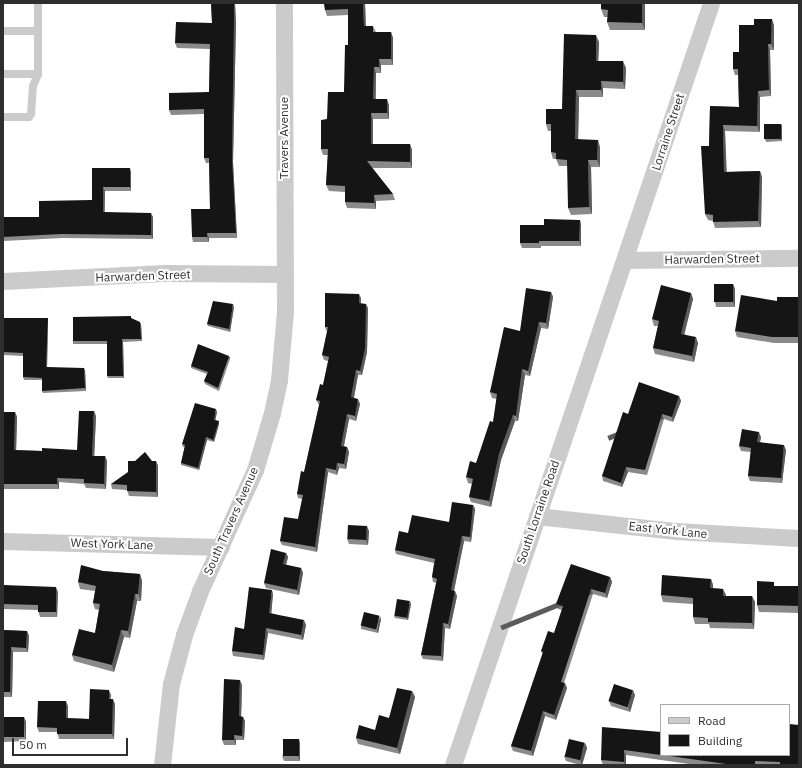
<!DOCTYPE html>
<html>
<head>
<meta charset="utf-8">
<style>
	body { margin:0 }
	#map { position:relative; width:802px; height:768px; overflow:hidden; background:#fff; font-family:"IBM Plex Sans",sans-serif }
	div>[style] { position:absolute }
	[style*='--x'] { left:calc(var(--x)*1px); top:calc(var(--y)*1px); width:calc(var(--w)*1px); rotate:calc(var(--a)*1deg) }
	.service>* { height:8px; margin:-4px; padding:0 4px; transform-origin:4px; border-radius:4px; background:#cbcbcb }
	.minor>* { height:17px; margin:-8.5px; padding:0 8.5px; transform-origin:8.5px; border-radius:8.5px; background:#cbcbcb }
	.wall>* { inset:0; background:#8a8a8a }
	.shaded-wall>* { inset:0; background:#5b5b5b; transform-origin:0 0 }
	.building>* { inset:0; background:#151515; transform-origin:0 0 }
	span { translate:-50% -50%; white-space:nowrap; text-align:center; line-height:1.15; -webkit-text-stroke:4px #fff; paint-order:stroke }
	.street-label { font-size:12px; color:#2e2e2e }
	.frame { position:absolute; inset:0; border:4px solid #2e2e2e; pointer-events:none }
	.legend { position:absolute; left:660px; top:704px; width:130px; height:52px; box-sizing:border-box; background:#fff; border:1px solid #ababab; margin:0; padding:5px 7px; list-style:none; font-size:12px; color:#2e2e2e }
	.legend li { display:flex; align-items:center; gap:8px; height:20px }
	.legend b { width:20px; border:1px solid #ababab }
	.scale { position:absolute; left:12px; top:738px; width:116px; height:18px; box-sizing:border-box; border:2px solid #2e2e2e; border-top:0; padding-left:5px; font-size:12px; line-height:14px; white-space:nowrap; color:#2e2e2e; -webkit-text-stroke:3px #fff; paint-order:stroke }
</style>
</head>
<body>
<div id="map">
	<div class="service">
		<div style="--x:3;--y:31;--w:35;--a:0"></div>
		<div style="--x:3;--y:74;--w:35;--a:0"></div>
		<div style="--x:3;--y:117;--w:26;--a:0"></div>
		<div style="--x:29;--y:117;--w:4;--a:-56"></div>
		<div style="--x:31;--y:114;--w:28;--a:-86"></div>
		<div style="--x:33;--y:86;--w:13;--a:-67"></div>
		<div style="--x:38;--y:74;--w:71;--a:-90"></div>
	</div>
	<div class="minor">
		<div style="--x:625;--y:260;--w:174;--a:-0.7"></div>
		<div style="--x:3;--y:281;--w:162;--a:-2.8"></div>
		<div style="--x:165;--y:273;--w:119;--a:0.5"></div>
		<div style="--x:537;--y:516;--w:140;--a:6.2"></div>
		<div style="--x:676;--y:531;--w:123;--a:3.3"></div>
		<div style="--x:3;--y:541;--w:218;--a:1.6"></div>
		<div style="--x:162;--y:765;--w:81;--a:-83.7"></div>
		<div style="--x:171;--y:684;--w:51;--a:-75.1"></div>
		<div style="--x:184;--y:635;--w:47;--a:-70"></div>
		<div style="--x:200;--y:591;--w:133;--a:-65.6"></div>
		<div style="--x:255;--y:470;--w:59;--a:-73.4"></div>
		<div style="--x:272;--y:413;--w:34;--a:-78"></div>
		<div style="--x:279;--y:380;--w:68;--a:-85"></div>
		<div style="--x:285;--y:312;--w:309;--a:-90.2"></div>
		<div style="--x:453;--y:765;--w:804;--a:-71.29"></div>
	</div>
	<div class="wall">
		<div style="clip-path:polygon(211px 3px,235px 3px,236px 23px,233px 162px,237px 238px,209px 238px,209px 242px,193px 242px,192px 237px,210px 209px,209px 163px,206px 163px,204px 158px,204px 114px,171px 115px,169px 110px,209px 92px,210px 49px,177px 48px,175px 43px,212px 23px)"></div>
		<div style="clip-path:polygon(324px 3px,365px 3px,366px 26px,373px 26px,376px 32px,391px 32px,393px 38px,393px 65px,381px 65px,381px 73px,376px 73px,376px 99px,389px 105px,389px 119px,373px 119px,373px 144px,410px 144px,412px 150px,412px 168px,372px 168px,393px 194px,395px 200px,376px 201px,376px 209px,347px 208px,345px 202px,345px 192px,329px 191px,326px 185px,328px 155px,323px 155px,321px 149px,327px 119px,344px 92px,348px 45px,348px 15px,327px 16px,325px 10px)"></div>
		<div style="clip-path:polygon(601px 3px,645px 3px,645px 30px,610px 30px,607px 22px,608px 17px,604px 17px,601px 9px)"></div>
		<div style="clip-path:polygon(774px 25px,774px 50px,770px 50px,771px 96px,760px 97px,760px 132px,725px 131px,726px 172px,760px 171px,762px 177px,761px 227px,715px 228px,713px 221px,708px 220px,705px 214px,709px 146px,710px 106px,739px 107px,738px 75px,735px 75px,733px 69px,739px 52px)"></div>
		<div style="clip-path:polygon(599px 42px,598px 61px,626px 68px,625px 89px,603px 88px,603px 97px,579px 97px,578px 139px,600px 147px,600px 167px,591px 167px,592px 214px,571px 215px,568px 208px,568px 166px,559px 166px,556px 159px,553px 159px,551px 152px,551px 131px,548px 131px,546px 124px,562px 109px)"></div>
		<div style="clip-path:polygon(781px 124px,782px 126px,782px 141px,766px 142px,765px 139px)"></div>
		<div style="clip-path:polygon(92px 168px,131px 172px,131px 191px,105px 191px,105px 212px,153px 217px,153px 239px,63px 238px,3px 241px,3px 217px,39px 217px,92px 200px)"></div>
		<div style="clip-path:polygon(580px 220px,581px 225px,581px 246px,541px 246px,541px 248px,522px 248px,520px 243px,544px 225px)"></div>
		<div style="clip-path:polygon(733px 284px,735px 289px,735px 307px,716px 307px,715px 302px)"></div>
		<div style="clip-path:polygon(551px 292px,553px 297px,548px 329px,541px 328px,530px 376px,525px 375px,518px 421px,515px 421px,501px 460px,491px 507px,471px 502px,469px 497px,472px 484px,468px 483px,466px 477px,476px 463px,493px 422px,497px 399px,492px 398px,490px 392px,520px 331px)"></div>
		<div style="clip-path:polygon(691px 293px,693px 299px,684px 334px,698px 343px,694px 362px,655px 354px,653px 348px,658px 326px,654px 326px,652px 319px)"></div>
		<div style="clip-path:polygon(799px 297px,799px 343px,774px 343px,737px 337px,735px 331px,777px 301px)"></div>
		<div style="clip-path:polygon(361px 298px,361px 304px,368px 308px,367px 352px,362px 375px,358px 375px,354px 398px,360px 404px,356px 421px,349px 419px,344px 446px,347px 447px,349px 452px,346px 469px,339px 468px,337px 475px,328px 472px,317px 552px,282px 545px,280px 541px,298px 519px,302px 499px,298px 498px,297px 494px,304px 472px,319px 405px,316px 400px,323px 385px,328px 361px,324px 360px,322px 355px,327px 332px,325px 327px)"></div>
		<div style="clip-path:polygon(234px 307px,230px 332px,208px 326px,207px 324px)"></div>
		<div style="clip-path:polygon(3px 318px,48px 320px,47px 367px,85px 370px,86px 391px,43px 393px,42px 391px,42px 380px,24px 380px,23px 377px,23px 356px,3px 355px)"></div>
		<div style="clip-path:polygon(132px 318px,132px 319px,141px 324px,142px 341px,123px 342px,124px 378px,108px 378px,107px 376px,107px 344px,73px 344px,73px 341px)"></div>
		<div style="clip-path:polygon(229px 356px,230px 359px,219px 391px,205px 384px,204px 381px,207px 374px,191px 368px,191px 366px)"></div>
		<div style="clip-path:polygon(679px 396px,681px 401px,673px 422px,664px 419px,647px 475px,628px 472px,622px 487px,603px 481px,602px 476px,628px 414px)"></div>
		<div style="clip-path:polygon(3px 412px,15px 412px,17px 417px,16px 450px,42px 451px,77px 450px,96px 416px,94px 456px,105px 456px,107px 461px,106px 489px,86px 488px,84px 484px,59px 482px,59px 489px,3px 489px)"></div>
		<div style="clip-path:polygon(217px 412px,215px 420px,219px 421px,219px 424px,214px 442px,207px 440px,199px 470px,181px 465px,181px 463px,185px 447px,183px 447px,182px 444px)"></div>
		<div style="clip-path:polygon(761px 437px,760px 442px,786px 450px,782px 483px,750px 481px,748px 476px,751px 452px,741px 451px,739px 446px)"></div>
		<div style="clip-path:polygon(152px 461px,156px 461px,158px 466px,158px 497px,129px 496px,127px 490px,112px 489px,111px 484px)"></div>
		<div style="clip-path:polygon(473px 505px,475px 509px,471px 542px,464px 541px,454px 591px,457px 596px,450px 629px,445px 628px,443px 661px,423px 659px,421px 655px,436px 583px,433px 582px,432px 577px,434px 563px,396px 554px,395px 550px,408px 533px,449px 522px)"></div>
		<div style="clip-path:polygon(369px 531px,368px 545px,349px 544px,347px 539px)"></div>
		<div style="clip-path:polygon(286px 553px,288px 557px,286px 565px,301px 568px,303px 573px,299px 595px,266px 588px,264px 583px)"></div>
		<div style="clip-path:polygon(103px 571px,140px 574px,142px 581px,141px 601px,137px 601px,130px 638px,124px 637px,114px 672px,74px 661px,72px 655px,95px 633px,99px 610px,95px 609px,93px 603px,95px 591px,80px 589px,78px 582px)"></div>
		<div style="clip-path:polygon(610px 577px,612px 582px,607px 598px,593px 594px,564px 683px,567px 688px,556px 720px,545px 716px,533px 756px,513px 751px,511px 746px,543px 654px,541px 651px,554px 633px,562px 610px,558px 609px,556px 604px)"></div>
		<div style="clip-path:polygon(711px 579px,713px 585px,713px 588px,723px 589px,726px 596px,752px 596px,755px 602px,754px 629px,710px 628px,709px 624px,695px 624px,693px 617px,693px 604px,663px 602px,661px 595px)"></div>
		<div style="clip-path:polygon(3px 585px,58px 592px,57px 617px,40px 617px,38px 610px,3px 609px)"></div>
		<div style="clip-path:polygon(775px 586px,799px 586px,799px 613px,759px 612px,757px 605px)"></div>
		<div style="clip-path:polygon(273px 594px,271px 613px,306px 625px,303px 640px,268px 633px,264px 660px,233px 656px,232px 651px,244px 629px)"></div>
		<div style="clip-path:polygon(411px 604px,408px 620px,395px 618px,394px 616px)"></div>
		<div style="clip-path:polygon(381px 619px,378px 633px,361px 629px,361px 626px)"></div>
		<div style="clip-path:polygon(3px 630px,27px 631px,29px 636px,28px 652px,13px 652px,12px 697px,3px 697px)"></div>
		<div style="clip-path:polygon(242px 685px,241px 716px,243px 717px,245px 721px,244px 740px,236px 740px,236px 745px,224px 745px,222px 740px)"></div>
		<div style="clip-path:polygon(412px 691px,415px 697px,400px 754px,358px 744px,356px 738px,375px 730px,389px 718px)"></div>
		<div style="clip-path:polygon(111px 695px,110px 699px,115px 704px,114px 739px,59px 739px,57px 732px,39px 732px,37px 727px,68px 706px,68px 718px,89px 719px)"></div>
		<div style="clip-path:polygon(635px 695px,630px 712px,611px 706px,609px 701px)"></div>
		<div style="clip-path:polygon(3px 717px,24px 717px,26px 722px,26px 741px,3px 742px)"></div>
		<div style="clip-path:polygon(661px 732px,789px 755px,799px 765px,696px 765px,626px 755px,626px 765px,603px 765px,601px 760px)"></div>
		<div style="clip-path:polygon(299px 739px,300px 744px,300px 761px,284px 761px,282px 756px)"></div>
		<div style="clip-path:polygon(585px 743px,587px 748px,582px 765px,580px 765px,566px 761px,564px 756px)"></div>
	</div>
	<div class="shaded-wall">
		<div style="clip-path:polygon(234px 3px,235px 3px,236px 23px,233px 162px,237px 238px,236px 233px,232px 157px)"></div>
		<div style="clip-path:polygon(363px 3px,365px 3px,366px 32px,364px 26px)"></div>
		<div style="clip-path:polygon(642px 3px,645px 3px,645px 30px,642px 23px)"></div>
		<div style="clip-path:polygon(772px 19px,774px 25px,774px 50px,771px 44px)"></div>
		<div style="clip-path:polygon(391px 32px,393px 38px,393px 65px,391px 59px)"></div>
		<div style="clip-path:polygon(596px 35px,599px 42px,598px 68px,596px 61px)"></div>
		<div style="clip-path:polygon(768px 44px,770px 50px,771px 96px,769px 90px)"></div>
		<div style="clip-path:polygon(379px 59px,381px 65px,381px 73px,379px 67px)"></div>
		<div style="clip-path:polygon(623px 61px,626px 68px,625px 89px,623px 82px)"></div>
		<div style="clip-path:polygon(374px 67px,376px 73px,375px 105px,373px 99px)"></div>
		<div style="clip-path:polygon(601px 81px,603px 88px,603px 97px,601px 90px)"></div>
		<div style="clip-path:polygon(576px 90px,579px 97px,578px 146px,575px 139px)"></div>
		<div style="clip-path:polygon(758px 91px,760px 97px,760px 132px,757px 126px)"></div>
		<div style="clip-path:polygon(387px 99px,389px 105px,389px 119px,387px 113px)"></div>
		<div style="clip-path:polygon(371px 113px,373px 119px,373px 150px,371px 144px)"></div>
		<div style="clip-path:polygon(781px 124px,782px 126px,782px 141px,781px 139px)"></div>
		<div style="clip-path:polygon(723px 125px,725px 131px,727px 178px,724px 172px)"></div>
		<div style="clip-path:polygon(598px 140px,600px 147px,600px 167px,597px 160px)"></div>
		<div style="clip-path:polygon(410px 144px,412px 150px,412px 168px,410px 162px)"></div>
		<div style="clip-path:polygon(588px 160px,591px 167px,592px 214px,589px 207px)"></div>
		<div style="clip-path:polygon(130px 168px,131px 172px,131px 191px,130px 187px)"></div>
		<div style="clip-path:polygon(760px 171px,762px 177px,761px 227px,758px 221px)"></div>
		<div style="clip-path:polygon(103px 187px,105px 191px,104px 216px,103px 212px)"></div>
		<div style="clip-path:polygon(374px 195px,376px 201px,376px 209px,374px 203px)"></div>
		<div style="clip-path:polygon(151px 213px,153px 217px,153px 239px,151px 235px)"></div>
		<div style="clip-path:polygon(580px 220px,581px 225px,581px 246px,579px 241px)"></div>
		<div style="clip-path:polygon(207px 233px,209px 238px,209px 242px,207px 237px)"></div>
		<div style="clip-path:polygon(733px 284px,735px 289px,735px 307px,733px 302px)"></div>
		<div style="clip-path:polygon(551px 292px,553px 297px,548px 329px,546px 323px)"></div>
		<div style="clip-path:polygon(691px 293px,693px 299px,683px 340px,681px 334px)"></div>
		<div style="clip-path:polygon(359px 294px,361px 298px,360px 308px,359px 303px)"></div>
		<div style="clip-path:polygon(233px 304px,234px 307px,230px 332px,229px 329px)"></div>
		<div style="clip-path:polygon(366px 304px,368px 308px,367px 352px,362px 375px,360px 371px)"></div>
		<div style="clip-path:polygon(48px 318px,48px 320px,47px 370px,46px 367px)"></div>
		<div style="clip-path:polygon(140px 322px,141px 324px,142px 341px,141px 339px)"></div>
		<div style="clip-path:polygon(539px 322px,541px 328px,530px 376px,528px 371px)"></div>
		<div style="clip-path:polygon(696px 337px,698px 343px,694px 362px,692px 356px)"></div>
		<div style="clip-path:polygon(122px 339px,123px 342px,124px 378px,123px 376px)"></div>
		<div style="left:229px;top:356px;width:3px;height:34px;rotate:72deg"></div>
		<div style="clip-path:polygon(84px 368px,85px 370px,86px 391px,85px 388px)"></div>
		<div style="clip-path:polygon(522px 369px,525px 375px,518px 421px,516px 416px)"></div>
		<div style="clip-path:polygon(356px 370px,358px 375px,353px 402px,351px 397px)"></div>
		<div style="clip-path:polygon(679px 396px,681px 401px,673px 422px,672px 417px)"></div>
		<div style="clip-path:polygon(358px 399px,360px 404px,356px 421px,355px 416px)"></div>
		<div style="clip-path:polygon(216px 409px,217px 412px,215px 422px,214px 420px)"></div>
		<div style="clip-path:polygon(94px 411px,96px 416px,94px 461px,92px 456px)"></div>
		<div style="clip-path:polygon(15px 412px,17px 417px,16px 455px,14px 450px)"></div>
		<div style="clip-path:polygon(347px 414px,349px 419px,343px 450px,341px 446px)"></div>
		<div style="left:662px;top:414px;width:5px;height:59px;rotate:68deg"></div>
		<div style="clip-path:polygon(513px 415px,515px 421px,501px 460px,491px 507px,489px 501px,499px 454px)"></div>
		<div style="clip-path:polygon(219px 421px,219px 424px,214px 442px,213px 440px)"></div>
		<div style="clip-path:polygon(759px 432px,761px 437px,759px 447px,757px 442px)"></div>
		<div style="clip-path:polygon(206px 437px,207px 440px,199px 470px,198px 468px)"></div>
		<div style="clip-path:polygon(784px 445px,786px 450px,782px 483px,781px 478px)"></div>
		<div style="clip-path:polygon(347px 447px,349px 452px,346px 469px,344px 464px)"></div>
		<div style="clip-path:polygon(105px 456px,107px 461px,106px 489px,104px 484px)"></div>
		<div style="clip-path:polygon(156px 461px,158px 466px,158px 497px,156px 492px)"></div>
		<div style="clip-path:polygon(337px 463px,339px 468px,337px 475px,336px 470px)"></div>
		<div style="clip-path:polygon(626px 467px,628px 472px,622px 487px,621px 483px)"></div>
		<div style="clip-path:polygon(326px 468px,328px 472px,317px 552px,315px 547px)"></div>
		<div style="clip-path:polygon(57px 478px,59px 482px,59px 489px,57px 484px)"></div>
		<div style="clip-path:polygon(473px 505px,475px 509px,471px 542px,470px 537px)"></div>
		<div style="clip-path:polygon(367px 526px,369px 531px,368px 545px,366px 540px)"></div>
		<div style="clip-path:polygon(462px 536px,464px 541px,453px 595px,451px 590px)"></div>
		<div style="clip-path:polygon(286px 553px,288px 557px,285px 569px,283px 564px)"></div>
		<div style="clip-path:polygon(301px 568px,303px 573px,299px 595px,297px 590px)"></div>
		<div style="clip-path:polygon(140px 574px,142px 581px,141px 601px,138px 594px)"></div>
		<div style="clip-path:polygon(610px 577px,612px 582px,607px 598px,605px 593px)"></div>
		<div style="clip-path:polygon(711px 579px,713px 585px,713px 594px,710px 588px)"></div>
		<div style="clip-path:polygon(56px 587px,58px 592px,57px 617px,56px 612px)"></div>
		<div style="left:591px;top:589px;width:5px;height:98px;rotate:68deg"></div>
		<div style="clip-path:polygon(723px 589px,726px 595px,725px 602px,723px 596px)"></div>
		<div style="clip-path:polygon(272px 590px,273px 594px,271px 617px,269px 613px)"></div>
		<div style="clip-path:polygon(455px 591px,457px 596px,450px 629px,448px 624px)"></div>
		<div style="clip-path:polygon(135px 594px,137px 601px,130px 638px,128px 631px)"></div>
		<div style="clip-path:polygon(752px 596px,755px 602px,754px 629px,752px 623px)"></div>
		<div style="clip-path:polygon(410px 601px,411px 604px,408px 620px,407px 618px)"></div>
		<div style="clip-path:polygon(380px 616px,381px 619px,378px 633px,377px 631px)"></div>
		<div style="clip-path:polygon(304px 620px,306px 625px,303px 640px,301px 635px)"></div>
		<div style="clip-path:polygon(443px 623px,445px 628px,443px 661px,441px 656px)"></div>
		<div style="clip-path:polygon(266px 628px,268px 633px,264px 660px,263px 655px)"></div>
		<div style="clip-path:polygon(121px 630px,124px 637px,114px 672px,112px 665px)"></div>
		<div style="clip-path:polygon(27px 631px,29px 636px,28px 652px,26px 648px)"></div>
		<div style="clip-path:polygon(11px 647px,13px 652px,12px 697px,10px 692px)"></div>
		<div style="clip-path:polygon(240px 680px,242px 685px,241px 721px,239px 716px)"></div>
		<div style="clip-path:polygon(565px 683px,567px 688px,556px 720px,554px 715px)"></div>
		<div style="clip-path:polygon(109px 690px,111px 695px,110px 704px,109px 699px)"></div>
		<div style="clip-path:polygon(633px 690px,635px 695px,630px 712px,628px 707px)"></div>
		<div style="clip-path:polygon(412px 691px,415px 697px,400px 754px,397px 748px)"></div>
		<div style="clip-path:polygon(113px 699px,115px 704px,114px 739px,112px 734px)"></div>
		<div style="clip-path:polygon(66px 701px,68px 706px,68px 723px,66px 718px)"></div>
		<div style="clip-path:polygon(543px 711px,545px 716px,533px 756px,531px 751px)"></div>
		<div style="clip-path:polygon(24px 717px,26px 722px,26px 741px,25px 736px)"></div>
		<div style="clip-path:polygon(243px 717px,245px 721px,244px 740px,242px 736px)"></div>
		<div style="clip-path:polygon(234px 735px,236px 740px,236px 745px,234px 740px)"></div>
		<div style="clip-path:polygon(299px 739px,300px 744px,300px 761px,298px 756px)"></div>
		<div style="clip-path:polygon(585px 743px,587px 748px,582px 765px,580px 761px)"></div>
		<div style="clip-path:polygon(624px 750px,626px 755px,626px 765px,625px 765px,624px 762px)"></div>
	</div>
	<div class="building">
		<div style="clip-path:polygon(211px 3px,234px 3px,234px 18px,232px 157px,236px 233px,207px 233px,207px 237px,192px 237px,191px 209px,210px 209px,209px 158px,204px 158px,204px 109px,169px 110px,169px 93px,209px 92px,210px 44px,175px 43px,176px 22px,212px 23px)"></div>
		<div style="clip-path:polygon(324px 3px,363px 3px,364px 26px,373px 26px,373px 32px,391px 32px,391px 59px,379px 59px,379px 67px,374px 67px,373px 99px,387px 99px,387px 113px,371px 113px,371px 144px,410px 144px,410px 162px,367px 161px,393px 194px,374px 195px,374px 203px,345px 202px,345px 186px,326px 185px,328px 149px,321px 149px,321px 120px,327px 119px,328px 92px,344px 92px,345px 45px,348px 45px,348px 9px,325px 10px)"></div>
		<div style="clip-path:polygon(601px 3px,642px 3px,642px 23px,607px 22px,608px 10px,601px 9px)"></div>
		<div style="clip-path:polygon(754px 19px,772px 19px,771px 44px,768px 44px,769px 90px,758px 91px,757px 126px,723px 125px,724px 172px,760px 171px,758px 221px,713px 222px,713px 215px,705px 214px,701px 146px,709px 146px,710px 106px,739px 107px,738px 69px,733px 69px,733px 52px,739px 52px,739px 25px,754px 25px)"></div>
		<div style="clip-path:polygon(564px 34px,596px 35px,596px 61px,623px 61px,623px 82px,601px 81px,601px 90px,576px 90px,575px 139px,598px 140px,597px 160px,588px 160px,589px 207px,568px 208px,567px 160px,556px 159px,556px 153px,551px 152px,551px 124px,546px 124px,546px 109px,562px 109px)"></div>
		<div style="left:764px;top:124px;width:17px;height:15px"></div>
		<div style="clip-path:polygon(92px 168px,130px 168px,130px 187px,103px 187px,103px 212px,151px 213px,151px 235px,61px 234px,3px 237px,3px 217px,39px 217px,39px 201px,92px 200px)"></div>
		<div style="clip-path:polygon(544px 219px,580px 220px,579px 241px,539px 241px,539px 243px,520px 243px,520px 225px,544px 225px)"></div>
		<div style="left:714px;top:284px;width:19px;height:18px"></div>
		<div style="clip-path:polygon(661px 285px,691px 293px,681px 334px,696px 337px,692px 356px,653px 348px,659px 321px,652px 319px)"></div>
		<div style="clip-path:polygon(526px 288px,551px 292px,546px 323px,539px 322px,528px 371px,522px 369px,516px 416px,513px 415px,499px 454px,489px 501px,469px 497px,473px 479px,466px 477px,470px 461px,476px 463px,490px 421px,493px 422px,497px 394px,490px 392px,504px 327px,520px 331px)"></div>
		<div style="clip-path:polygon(325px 293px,359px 294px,359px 303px,366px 304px,365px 348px,360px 371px,356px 370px,351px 397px,358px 399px,355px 416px,347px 414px,341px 446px,347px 447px,344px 464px,337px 463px,336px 470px,326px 468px,315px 547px,280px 541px,284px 517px,298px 519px,303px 495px,297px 494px,301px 471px,304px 472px,320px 401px,316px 400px,320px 384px,323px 385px,329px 357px,322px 355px,328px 327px,325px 327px)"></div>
		<div style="clip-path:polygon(741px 295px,777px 301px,777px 297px,799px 297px,799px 337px,772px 337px,735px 331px)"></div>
		<div style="clip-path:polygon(213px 301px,233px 304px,229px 329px,207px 324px)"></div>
		<div style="clip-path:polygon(131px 316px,131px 318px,140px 322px,141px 339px,122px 339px,123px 376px,107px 376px,107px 341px,73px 341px,73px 317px)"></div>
		<div style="clip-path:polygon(3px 318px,48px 318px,46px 367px,84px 368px,85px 388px,42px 391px,42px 378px,23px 377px,23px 353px,3px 352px)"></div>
		<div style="clip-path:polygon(198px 344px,229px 356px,218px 388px,204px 381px,208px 372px,191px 366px)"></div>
		<div style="clip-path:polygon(639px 382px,679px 396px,672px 417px,662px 414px,645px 470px,626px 467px,621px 483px,602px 476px,623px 412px,628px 414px)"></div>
		<div style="clip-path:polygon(195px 403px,216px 409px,214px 420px,219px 421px,213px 440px,206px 437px,198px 468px,181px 463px,185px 445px,182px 444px)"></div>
		<div style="clip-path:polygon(79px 411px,94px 411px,92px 456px,105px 456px,104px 484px,84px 483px,84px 479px,57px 478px,57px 484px,3px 484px,3px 412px,15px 412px,14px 450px,42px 451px,42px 448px,77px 450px)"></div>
		<div style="clip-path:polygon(742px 429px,759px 432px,757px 442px,784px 445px,781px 478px,748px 476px,751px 448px,739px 446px)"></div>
		<div style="clip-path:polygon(145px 452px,152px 461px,156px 461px,156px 492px,127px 491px,127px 485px,111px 484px,128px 472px,128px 461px,135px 461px)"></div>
		<div style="clip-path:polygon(452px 502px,473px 505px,470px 537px,462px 536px,451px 590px,455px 591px,448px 624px,443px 623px,441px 656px,421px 655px,437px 579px,432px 577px,435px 559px,395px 550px,399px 531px,408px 533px,412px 515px,449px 522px)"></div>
		<div style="left:348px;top:525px;width:19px;height:14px;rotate:3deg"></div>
		<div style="clip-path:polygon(271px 549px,286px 553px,283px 564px,301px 568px,297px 590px,264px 583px)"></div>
		<div style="clip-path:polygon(571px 564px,610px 577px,605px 593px,591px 589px,561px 682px,565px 683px,554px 715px,543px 711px,531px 751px,511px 746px,543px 652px,541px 651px,548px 631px,554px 633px,563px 606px,556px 604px)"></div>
		<div style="clip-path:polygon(81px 565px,103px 571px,140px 574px,138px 594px,135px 594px,128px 631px,121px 630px,112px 665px,72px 655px,79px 629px,95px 633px,100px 604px,93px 603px,96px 586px,78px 582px)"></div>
		<div style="clip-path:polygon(662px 575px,711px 579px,710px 588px,723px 589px,723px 596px,752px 596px,752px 623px,708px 622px,708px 618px,693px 617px,693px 598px,661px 595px)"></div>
		<div style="clip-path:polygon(757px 581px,774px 582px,774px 586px,799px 586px,799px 606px,757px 605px)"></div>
		<div style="clip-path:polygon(3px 585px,56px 587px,56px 612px,38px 612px,38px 605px,3px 604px)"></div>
		<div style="clip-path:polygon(249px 587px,272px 590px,269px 613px,304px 620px,301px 635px,266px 628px,263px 655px,232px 651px,235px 627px,244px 629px)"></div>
		<div style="left:397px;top:599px;width:13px;height:17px;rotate:9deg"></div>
		<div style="left:364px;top:612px;width:16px;height:14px;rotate:14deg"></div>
		<div style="clip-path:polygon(3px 630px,27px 631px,26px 648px,11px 647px,10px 692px,3px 692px)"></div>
		<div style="clip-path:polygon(224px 679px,240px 680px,239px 716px,243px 717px,242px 736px,234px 735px,234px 740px,222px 740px)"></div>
		<div style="left:614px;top:684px;width:20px;height:18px;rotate:18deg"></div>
		<div style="clip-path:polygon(397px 688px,412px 691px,397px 748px,356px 738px,359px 725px,375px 730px,379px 715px,389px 718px)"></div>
		<div style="clip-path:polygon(90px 689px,109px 690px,109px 699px,113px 699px,112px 734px,57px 734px,57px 728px,37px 727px,38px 701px,66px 701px,66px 718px,89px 719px)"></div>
		<div style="left:3px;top:717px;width:21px;height:20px"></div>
		<div style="clip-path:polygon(789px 724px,799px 725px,799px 765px,780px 765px,780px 762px,755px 761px,755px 765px,726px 764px,663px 755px,789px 755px)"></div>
		<div style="clip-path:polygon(602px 727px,661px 732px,661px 755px,624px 750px,624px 762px,601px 760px)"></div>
		<div style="left:283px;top:739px;width:16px;height:17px"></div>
		<div style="left:569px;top:739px;width:16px;height:18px;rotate:14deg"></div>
	</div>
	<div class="street-label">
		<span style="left:668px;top:132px;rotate:-72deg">Lorraine Street</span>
		<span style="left:284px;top:138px;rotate:-90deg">Travers Avenue</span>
		<span style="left:712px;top:259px;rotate:-1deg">Harwarden Street</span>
		<span style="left:143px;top:276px;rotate:-2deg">Harwarden Street</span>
		<span style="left:538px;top:512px;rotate:-71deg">South Lorraine Road</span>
		<span style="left:231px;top:521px;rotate:-66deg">South Travers Avenue</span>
		<span style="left:668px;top:530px;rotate:6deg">East York Lane</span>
		<span style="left:112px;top:544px;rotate:2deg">West York Lane</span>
	</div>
	<div class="frame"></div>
	<ul class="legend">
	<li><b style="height:5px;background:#cbcbcb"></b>Road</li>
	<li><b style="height:11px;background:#151515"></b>Building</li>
	</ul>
	<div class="scale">50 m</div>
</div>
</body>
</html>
